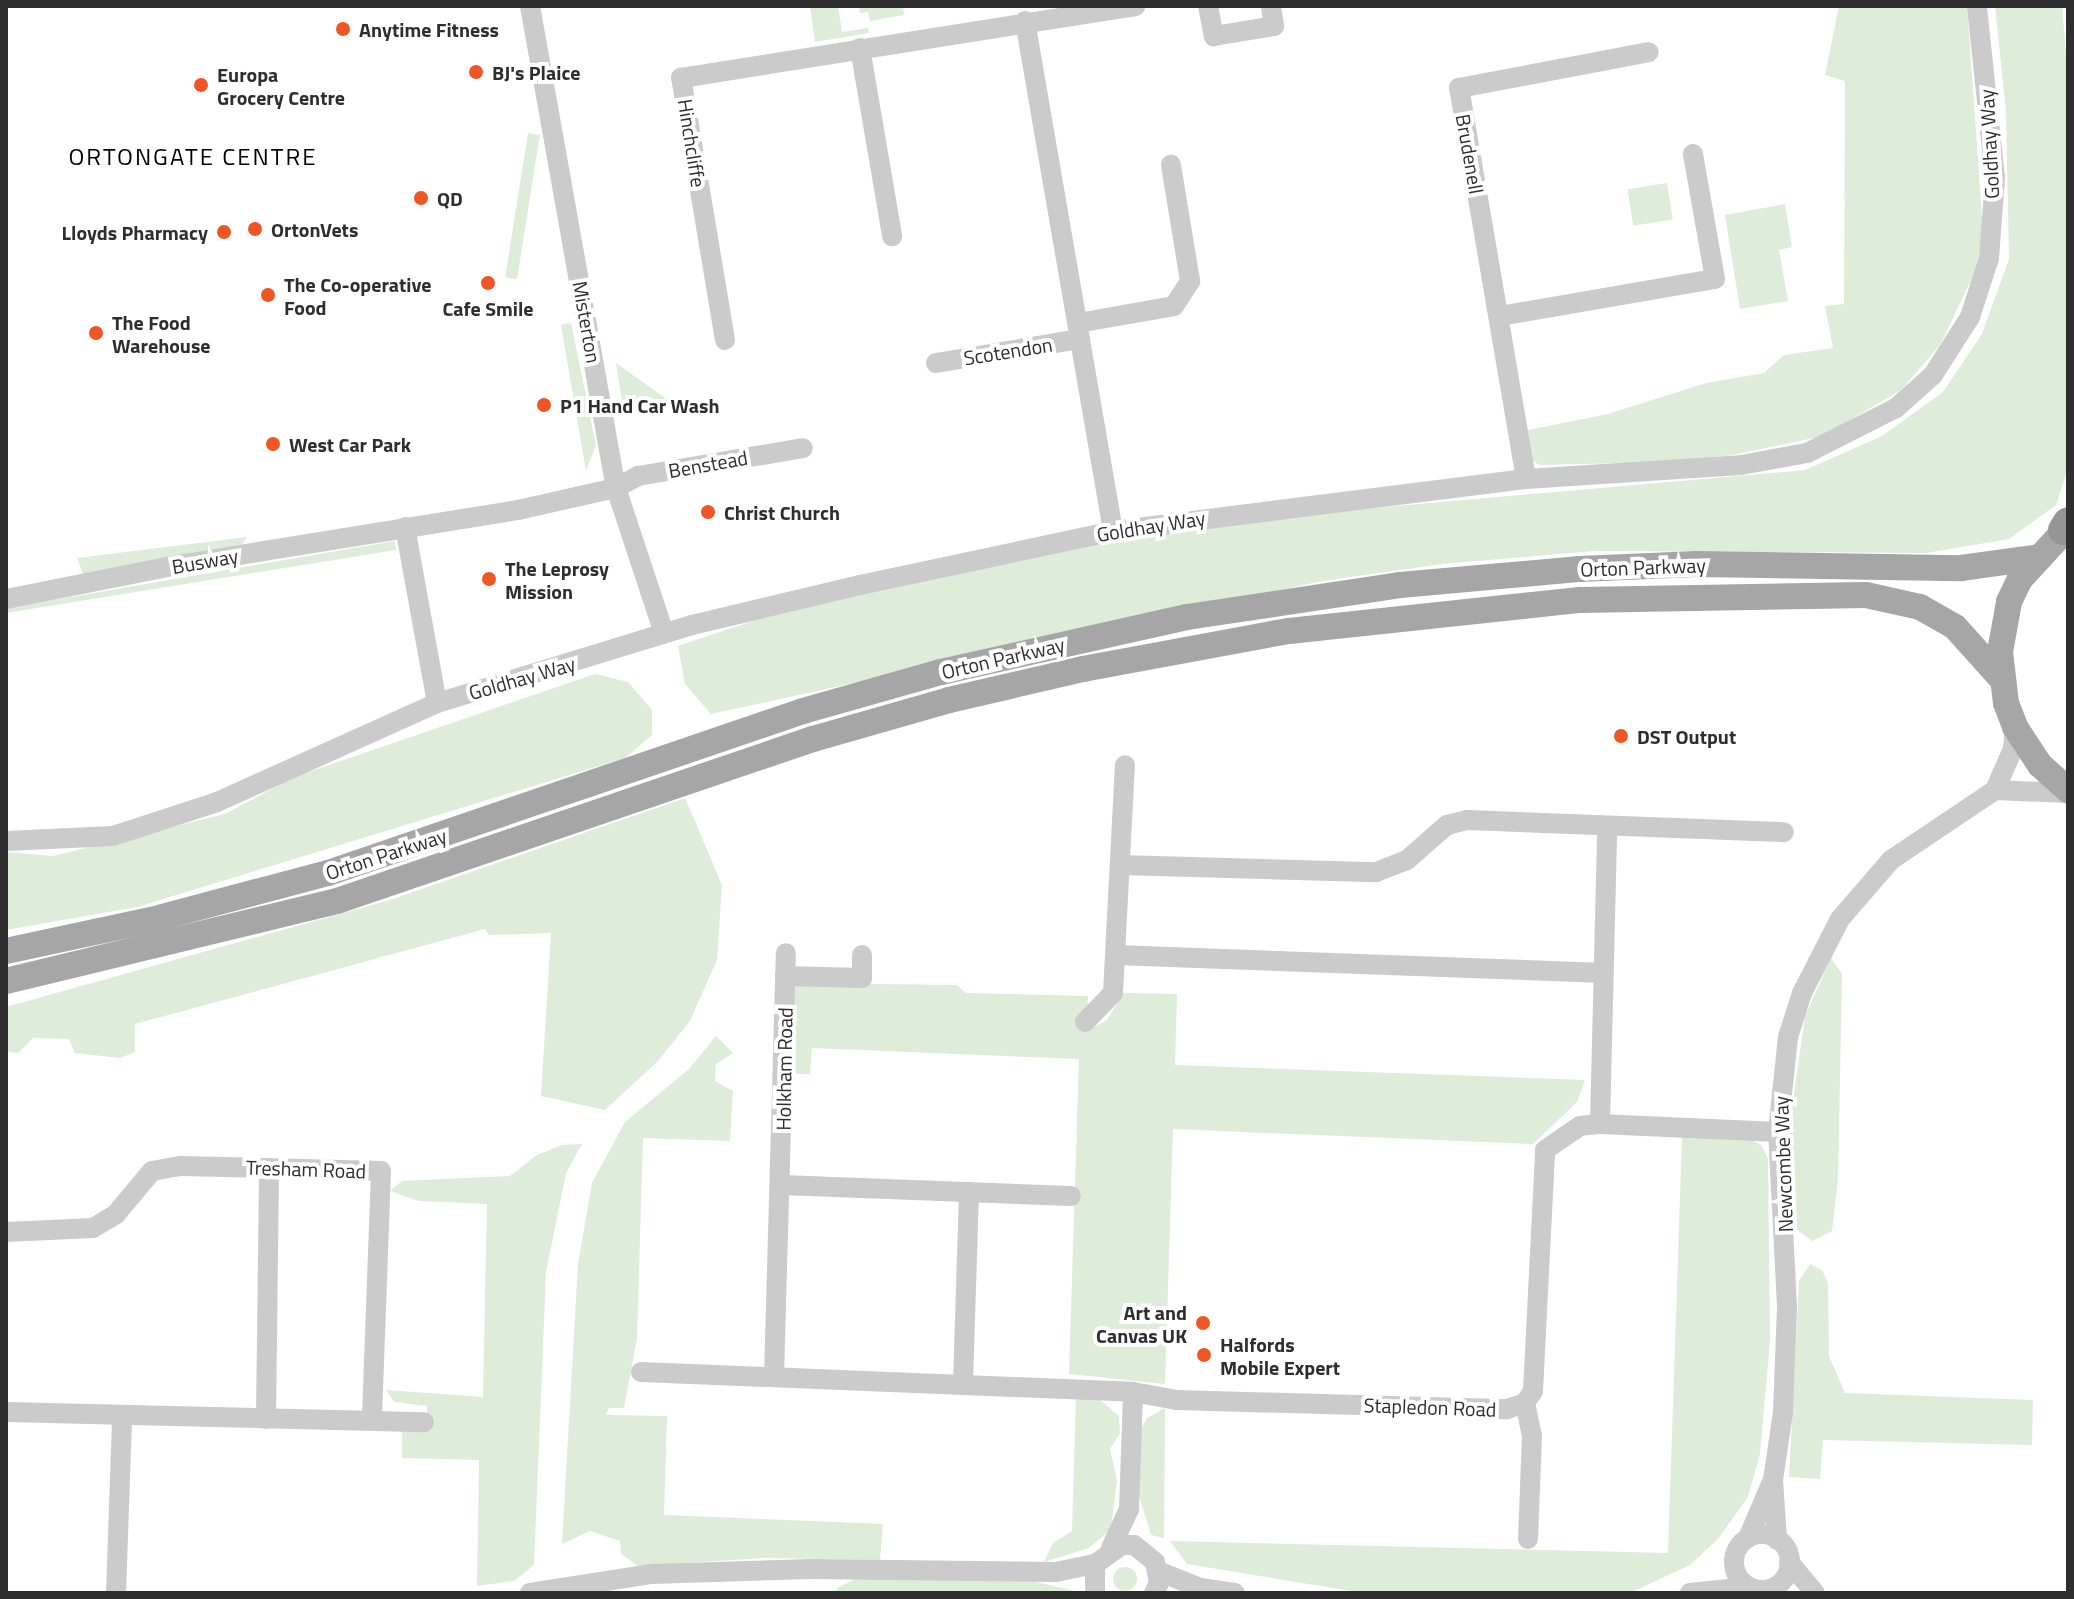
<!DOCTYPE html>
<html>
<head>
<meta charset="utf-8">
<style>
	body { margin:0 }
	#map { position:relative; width:2074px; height:1599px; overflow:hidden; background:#fff; font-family:"Titillium Web",sans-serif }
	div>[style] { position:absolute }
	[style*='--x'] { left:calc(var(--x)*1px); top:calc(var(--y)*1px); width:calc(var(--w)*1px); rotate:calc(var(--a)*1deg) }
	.green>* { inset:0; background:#deecda; transform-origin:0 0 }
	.round { border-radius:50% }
	.minor>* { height:20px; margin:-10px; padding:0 10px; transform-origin:10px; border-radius:10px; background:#cbcbcb }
	.minor>.ring { margin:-10px; padding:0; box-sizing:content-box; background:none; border:20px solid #cbcbcb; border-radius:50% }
	.major>* { height:26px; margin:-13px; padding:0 13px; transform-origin:13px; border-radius:13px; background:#a6a6a6 }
	.highway>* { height:30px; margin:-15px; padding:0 15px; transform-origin:15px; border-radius:15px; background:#959595 }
	.dots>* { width:22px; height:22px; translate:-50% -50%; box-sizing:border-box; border:4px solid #fff; border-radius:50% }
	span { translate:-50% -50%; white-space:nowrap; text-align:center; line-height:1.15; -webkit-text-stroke:8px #fff; paint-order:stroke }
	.poi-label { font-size:20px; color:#2e2e2e; font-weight:700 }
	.left { translate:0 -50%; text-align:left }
	.right { translate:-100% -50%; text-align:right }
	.street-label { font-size:20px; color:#2e2e2e }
	.quarter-label { font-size:24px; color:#000; letter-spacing:2px }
	.frame { position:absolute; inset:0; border:8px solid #2e2e2e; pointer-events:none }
</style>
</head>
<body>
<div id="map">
	<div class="green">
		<div style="clip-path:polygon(810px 6px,838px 6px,842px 32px,868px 28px,869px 33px,815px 42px)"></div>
		<div style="clip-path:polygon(859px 6px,903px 6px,904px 15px,870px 21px,868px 12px,860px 13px)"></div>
		<div style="clip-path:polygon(1839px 6px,1967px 6px,1983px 230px,1976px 270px,1940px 345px,1901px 390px,1823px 436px,1733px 455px,1667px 462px,1539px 465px,1531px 459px,1528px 430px,1608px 414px,1706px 383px,1764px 373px,1784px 355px,1833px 348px,1825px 306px,1844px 304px,1845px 81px,1825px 75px)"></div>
		<div style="clip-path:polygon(1995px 6px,2062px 6px,2068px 76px,2068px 468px,2056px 505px,2009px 539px,1926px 553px,1594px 551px,1443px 564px,1322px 581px,711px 714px,685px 684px,678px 646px,860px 585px,1113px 531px,1805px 470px,1882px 436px,1943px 392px,1982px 334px,2009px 259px,2006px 111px)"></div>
		<div style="left:528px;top:133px;width:12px;height:146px;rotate:9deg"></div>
		<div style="left:1667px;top:183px;width:37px;height:40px;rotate:81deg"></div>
		<div style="clip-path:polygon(1785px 204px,1792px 247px,1779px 250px,1788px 301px,1740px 309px,1725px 215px)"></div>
		<div style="clip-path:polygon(571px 323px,596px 445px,586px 471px,561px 325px)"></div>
		<div style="clip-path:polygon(616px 363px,668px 400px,623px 407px)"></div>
		<div style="clip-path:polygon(247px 537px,239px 548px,84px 577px,77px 558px)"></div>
		<div style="clip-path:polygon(395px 541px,396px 550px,6px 613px,6px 608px)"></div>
		<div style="clip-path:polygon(595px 674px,628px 682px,652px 710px,652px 735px,625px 758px,137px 907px,6px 930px,6px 852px,53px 856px,225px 814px,294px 777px)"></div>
		<div style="clip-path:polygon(685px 798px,722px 885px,717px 960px,690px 1021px,658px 1061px,605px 1110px,541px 1096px,551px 933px,489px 935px,485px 929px,135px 1024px,135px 1052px,120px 1058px,75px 1053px,69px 1039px,33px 1038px,18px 1053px,6px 1052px,6px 1007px,390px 900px)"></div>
		<div style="clip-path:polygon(1831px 958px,1842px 974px,1838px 1180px,1832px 1231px,1812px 1241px,1792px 1226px,1789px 1130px,1805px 1016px)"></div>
		<div style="clip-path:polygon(793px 983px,957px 985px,966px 993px,1088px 996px,1087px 1031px,1107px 1020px,1123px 993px,1177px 994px,1175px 1065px,1585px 1080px,1577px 1102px,1533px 1144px,1173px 1129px,1165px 1384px,1069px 1374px,1079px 1059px,812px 1048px,810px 1074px,790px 1074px)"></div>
		<div style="clip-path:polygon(716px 1036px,733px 1053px,716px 1064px,715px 1081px,733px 1091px,730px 1141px,643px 1138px,637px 1338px,624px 1408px,609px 1408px,606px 1415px,667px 1416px,664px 1515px,883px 1524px,880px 1560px,764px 1558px,638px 1566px,621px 1554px,620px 1541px,590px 1531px,562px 1544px,578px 1264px,592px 1183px,625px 1122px,689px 1069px)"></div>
		<div style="clip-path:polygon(1682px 1137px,1747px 1137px,1762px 1146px,1768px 1159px,1770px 1341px,1760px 1454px,1748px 1497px,1718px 1539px,1690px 1565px,1630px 1593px,1363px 1593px,1187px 1564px,1170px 1541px,1668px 1553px)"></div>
		<div style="clip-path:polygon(582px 1144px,566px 1173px,546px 1272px,534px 1565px,514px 1581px,477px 1586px,479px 1460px,402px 1458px,402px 1428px,427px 1426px,427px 1406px,394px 1402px,386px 1390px,483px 1397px,487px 1204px,419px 1201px,390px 1191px,402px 1181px,510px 1176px,537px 1155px,562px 1145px)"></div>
		<div style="clip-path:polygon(1810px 1264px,1822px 1270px,1828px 1283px,1829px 1356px,1845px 1393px,2033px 1400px,2032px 1445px,1823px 1440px,1820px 1479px,1789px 1477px,1799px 1281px)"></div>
		<div style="clip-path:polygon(1076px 1397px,1100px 1400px,1119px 1416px,1120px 1433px,1110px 1449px,1117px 1480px,1111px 1529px,1089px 1548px,1044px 1562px,1053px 1543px,1072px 1531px)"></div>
		<div style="clip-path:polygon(1165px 1408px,1164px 1538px,1151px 1535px,1139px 1496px,1141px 1429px,1147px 1418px)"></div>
		<div class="round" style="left:1113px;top:1567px;width:24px;height:24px"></div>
		<div style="clip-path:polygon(858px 1578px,1032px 1581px,1083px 1593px,836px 1593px,837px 1588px)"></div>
	</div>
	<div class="minor">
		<div style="--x:530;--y:6;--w:490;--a:79.9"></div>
		<div style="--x:616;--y:488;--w:153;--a:71.7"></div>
		<div style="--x:1208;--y:6;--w:31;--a:79"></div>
		<div style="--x:1214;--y:36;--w:61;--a:-9.5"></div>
		<div style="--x:1274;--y:26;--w:20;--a:-99"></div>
		<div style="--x:1025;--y:21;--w:518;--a:80.21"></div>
		<div style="--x:860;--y:48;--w:191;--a:80.3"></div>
		<div style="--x:1500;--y:316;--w:218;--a:-9.8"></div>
		<div style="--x:1715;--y:279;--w:127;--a:-100"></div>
		<div style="--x:1078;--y:323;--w:97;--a:-10"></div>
		<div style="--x:1174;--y:306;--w:30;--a:-57"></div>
		<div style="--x:1190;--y:281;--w:118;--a:-99.3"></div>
		<div style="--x:725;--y:340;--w:266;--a:-99.5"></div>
		<div style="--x:681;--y:78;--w:460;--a:-9"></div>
		<div style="--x:936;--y:363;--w:146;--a:-9.5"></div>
		<div style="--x:1526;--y:479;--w:397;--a:-99.7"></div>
		<div style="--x:1459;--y:88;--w:193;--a:-10.7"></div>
		<div style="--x:405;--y:527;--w:179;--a:79.7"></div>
		<div style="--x:6;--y:599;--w:169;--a:-11.2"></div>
		<div style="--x:172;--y:566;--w:351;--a:-9.2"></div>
		<div style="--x:518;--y:510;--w:100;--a:-12.7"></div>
		<div style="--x:616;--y:488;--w:25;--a:-29"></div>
		<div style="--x:638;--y:476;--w:167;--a:-9.6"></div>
		<div style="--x:1995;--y:790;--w:73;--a:2.4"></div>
		<div style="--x:6;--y:841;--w:107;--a:-2.7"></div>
		<div style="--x:113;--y:836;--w:109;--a:-18.1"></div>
		<div style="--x:217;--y:802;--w:241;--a:-24.2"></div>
		<div style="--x:437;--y:703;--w:267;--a:-17"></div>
		<div style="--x:692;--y:625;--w:173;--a:-13.4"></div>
		<div style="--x:860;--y:585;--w:259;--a:-12"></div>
		<div style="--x:1113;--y:531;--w:416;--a:-7.2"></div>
		<div style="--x:1526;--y:479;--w:215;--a:-3.7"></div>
		<div style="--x:1741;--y:465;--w:67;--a:-10.3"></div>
		<div style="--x:1807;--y:453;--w:100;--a:-26.8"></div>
		<div style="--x:1896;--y:408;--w:50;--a:-41.7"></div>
		<div style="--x:1933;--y:375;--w:69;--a:-57.5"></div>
		<div style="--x:1970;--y:317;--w:62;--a:-72.1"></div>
		<div style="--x:1989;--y:258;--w:80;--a:-85.7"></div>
		<div style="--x:1995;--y:178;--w:173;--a:-96"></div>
		<div style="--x:1120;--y:865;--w:256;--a:1.6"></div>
		<div style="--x:1376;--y:872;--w:33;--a:-21"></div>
		<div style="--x:1407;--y:860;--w:53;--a:-41.2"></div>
		<div style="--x:1447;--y:825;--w:21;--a:-14"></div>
		<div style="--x:1467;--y:820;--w:317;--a:2.2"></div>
		<div style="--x:1116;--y:955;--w:488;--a:2.1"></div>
		<div style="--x:785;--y:976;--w:77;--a:1.5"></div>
		<div style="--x:862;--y:978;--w:23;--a:-90"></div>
		<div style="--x:1085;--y:1022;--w:40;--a:-46"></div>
		<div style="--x:1113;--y:993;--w:228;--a:-87"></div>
		<div style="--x:1600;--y:1124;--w:297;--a:-88.6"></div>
		<div style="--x:782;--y:1185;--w:289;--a:2.2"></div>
		<div style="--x:6;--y:1232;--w:87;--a:-2.6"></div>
		<div style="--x:93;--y:1228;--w:27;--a:-31"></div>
		<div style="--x:116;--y:1214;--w:56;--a:-50.1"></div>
		<div style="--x:152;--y:1171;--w:29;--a:-10"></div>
		<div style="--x:181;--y:1166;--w:200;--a:1.4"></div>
		<div style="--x:381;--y:1171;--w:249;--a:92.1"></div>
		<div style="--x:641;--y:1372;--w:492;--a:2.3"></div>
		<div style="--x:774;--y:1377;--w:424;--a:-88.4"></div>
		<div style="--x:963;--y:1383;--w:191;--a:-88.2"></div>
		<div style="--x:1525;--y:1403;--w:33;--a:78"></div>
		<div style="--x:1532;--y:1435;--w:104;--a:92.2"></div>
		<div style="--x:6;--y:1412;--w:418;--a:1.4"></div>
		<div style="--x:266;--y:1419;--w:251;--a:-89.3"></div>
		<div class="ring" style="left:1734px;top:1534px;width:36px;height:36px"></div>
		<div style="--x:1748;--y:1538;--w:59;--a:-66.9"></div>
		<div style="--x:1777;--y:1540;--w:60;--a:-93.8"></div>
		<div style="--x:1773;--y:1480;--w:69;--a:-81.6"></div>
		<div style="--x:1783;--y:1412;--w:105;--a:-87.8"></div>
		<div style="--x:1787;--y:1307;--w:175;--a:-92.9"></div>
		<div style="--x:1778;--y:1132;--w:96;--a:-84"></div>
		<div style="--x:1788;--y:1037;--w:46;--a:-72.3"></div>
		<div style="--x:1802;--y:993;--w:83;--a:-62.8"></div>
		<div style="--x:1840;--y:919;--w:78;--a:-49.2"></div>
		<div style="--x:1891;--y:860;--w:125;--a:-33.9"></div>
		<div style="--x:1995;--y:790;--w:45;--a:-66.3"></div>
		<div style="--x:2013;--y:749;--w:22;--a:-85"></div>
		<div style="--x:1111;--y:1548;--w:43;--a:-65.2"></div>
		<div style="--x:1129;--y:1509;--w:117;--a:-88"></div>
		<div style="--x:1133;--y:1392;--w:45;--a:10.3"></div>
		<div style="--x:1177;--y:1400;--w:330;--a:1.6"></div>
		<div style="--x:1507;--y:1409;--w:19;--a:-18"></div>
		<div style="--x:1525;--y:1403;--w:14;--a:-56"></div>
		<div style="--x:1533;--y:1391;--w:241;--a:-87.1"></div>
		<div style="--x:1545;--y:1150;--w:42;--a:-34.4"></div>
		<div style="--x:1580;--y:1126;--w:20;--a:-6"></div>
		<div style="--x:1600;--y:1124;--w:178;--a:2.6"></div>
		<div style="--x:1789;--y:1562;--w:40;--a:50"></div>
		<div style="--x:1158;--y:1571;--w:45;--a:22"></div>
		<div style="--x:1200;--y:1588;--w:35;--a:8"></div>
		<div style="--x:116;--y:1593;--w:176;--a:-88"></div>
		<div style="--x:530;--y:1593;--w:122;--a:-8.9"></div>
		<div style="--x:651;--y:1574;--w:159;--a:-1.8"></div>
		<div style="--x:810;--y:1569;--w:246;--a:0.7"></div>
		<div style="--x:1056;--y:1572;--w:40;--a:-12"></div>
		<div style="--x:1095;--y:1593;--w:29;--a:-90"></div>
		<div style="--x:1095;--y:1564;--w:33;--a:-35"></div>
		<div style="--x:1122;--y:1545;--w:12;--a:0"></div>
		<div style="--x:1134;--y:1545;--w:27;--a:39"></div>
		<div style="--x:1155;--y:1562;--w:21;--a:79"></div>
		<div style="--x:1159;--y:1583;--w:11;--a:117"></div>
		<div style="--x:1690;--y:1593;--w:59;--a:-5.8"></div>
	</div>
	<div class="major">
		<div style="--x:2068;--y:527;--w:71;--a:132.7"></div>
		<div style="--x:2020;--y:579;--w:25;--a:116"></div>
		<div style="--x:2009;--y:602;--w:51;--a:100.2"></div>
		<div style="--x:2000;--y:652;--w:51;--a:83.3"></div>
		<div style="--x:2006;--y:703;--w:26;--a:69"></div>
		<div style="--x:2015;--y:727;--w:45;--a:56.7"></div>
		<div style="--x:2040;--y:765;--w:38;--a:42"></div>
		<div style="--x:6;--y:951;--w:148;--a:-12.1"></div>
		<div style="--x:151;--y:920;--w:183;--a:-14.9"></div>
		<div style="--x:328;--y:873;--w:502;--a:-18.83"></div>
		<div style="--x:803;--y:711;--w:143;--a:-15.8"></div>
		<div style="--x:941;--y:672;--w:252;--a:-12.6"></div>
		<div style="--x:1187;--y:617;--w:215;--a:-8.5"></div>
		<div style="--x:1400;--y:585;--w:181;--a:-5.1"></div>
		<div style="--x:1580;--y:569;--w:116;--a:-2.5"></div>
		<div style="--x:1696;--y:564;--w:265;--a:0.9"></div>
		<div style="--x:1961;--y:568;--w:74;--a:-7.8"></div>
		<div style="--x:6;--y:981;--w:341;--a:-13.6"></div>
		<div style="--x:337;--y:901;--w:503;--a:-18.8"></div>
		<div style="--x:813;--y:739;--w:141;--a:-16"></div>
		<div style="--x:949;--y:700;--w:138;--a:-13"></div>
		<div style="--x:1083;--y:669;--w:209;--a:-10.5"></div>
		<div style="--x:1289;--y:631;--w:293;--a:-6.1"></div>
		<div style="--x:1580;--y:600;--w:286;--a:-1"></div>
		<div style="--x:1866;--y:595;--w:55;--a:12.5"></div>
		<div style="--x:1920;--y:607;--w:40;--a:29.7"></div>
		<div style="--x:1955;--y:627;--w:69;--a:48"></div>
	</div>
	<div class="highway">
		<div style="--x:2063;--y:530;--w:9;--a:-58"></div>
	</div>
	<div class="dots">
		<div style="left:343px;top:29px;background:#ef5625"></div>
		<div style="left:476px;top:72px;background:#ef5625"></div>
		<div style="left:201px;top:85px;background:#ef5625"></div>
		<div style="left:421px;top:198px;background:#ef5625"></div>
		<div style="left:255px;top:229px;background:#ef5625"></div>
		<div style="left:224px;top:232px;background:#ef5625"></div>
		<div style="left:488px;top:283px;background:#ef5625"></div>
		<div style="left:268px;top:295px;background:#ef5625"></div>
		<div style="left:96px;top:333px;background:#ef5625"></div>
		<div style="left:544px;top:405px;background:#ef5625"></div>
		<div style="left:273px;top:444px;background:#ef5625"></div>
		<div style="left:708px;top:512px;background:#ef5625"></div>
		<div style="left:489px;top:579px;background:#ef5625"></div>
		<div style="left:1621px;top:736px;background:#ef5625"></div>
		<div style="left:1203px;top:1323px;background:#ef5625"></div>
		<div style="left:1204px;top:1355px;background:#ef5625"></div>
	</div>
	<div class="poi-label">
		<span class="left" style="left:359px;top:29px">Anytime Fitness</span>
		<span class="left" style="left:492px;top:72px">BJ's Plaice</span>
		<span class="left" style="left:217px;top:86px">Europa<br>Grocery Centre</span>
		<span class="left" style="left:437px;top:198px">QD</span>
		<span class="left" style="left:271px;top:229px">OrtonVets</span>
		<span class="right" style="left:208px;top:232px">Lloyds Pharmacy</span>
		<span class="left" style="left:284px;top:296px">The Co-operative<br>Food</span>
		<span style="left:488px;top:308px">Cafe Smile</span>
		<span class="left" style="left:112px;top:334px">The Food<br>Warehouse</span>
		<span class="left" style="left:560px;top:405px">P1 Hand Car Wash</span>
		<span class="left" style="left:289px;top:444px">West Car Park</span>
		<span class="left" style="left:724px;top:512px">Christ Church</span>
		<span class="left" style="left:505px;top:580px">The Leprosy<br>Mission</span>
		<span class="left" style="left:1637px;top:736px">DST Output</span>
		<span class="right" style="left:1187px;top:1324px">Art and<br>Canvas UK</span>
		<span class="left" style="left:1220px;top:1356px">Halfords<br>Mobile Expert</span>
	</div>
	<div class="street-label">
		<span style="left:692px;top:143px;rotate:81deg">Hinchcliffe</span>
		<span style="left:1989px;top:144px;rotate:-93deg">Goldhay Way</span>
		<span style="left:1470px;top:154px;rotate:80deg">Brudenell</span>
		<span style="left:587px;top:322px;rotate:80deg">Misterton</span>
		<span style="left:1008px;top:351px;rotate:-9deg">Scotendon</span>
		<span style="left:708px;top:464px;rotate:-10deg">Benstead</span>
		<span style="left:1151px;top:526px;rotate:-9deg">Goldhay Way</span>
		<span style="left:205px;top:561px;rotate:-10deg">Busway</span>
		<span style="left:1643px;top:567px;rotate:-2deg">Orton Parkway</span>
		<span style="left:1003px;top:658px;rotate:-13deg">Orton Parkway</span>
		<span style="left:522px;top:678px;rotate:-16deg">Goldhay Way</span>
		<span style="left:386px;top:854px;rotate:-18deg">Orton Parkway</span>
		<span style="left:784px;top:1069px;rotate:-89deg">Holkham Road</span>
		<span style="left:1783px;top:1164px;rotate:-92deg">Newcombe Way</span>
		<span style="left:306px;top:1169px;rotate:2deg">Tresham Road</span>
		<span style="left:1430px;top:1407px;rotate:2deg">Stapledon Road</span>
	</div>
	<div class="quarter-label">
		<span style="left:193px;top:157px">ORTONGATE CENTRE</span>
	</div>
	<div class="frame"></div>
</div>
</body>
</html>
